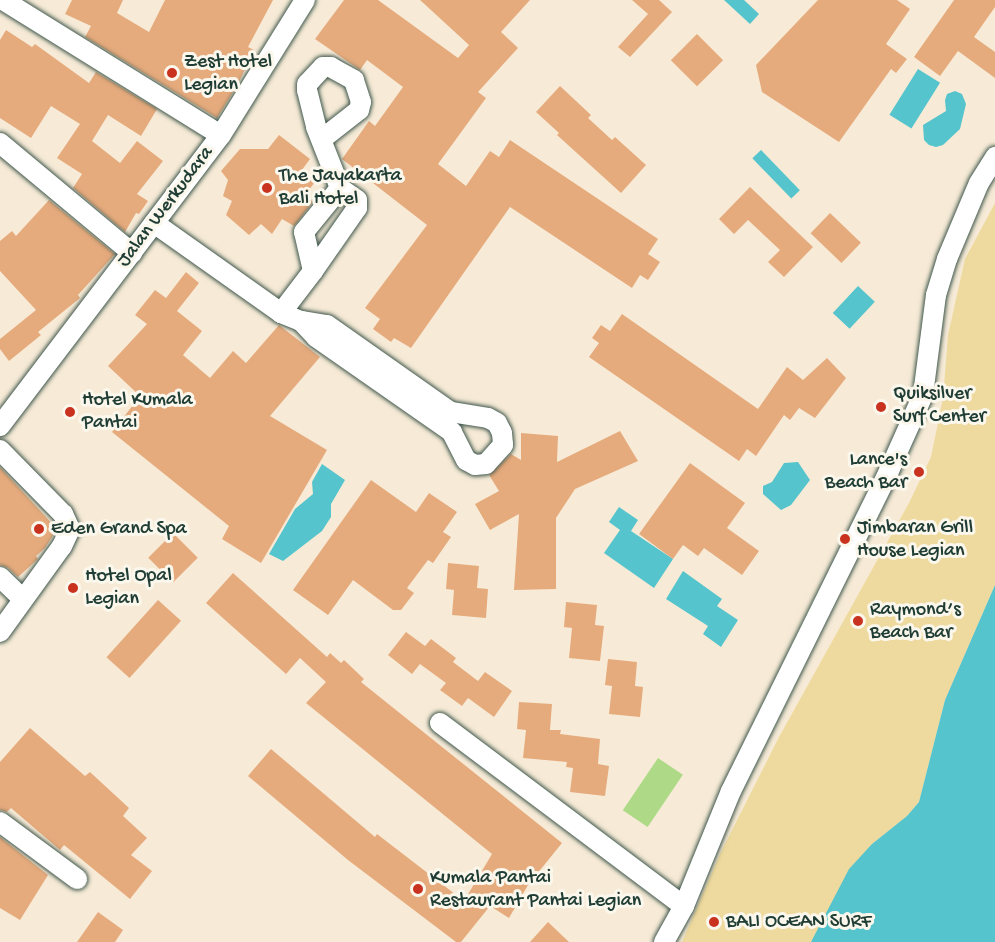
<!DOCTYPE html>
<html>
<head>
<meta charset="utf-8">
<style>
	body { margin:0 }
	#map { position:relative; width:995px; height:942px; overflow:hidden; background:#f7ebd7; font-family:"Gochi Hand",sans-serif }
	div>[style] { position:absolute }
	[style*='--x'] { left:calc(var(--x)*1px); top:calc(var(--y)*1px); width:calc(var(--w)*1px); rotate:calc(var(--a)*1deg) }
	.green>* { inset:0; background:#aeda87; transform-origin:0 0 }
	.sand>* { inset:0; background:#eeda9e }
	.water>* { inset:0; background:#56c4cc; transform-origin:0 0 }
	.building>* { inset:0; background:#e6ab7d; transform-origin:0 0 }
	.roads { filter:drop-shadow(0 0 2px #3f574c) drop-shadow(0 0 2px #3f574c) }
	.minor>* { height:20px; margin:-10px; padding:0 10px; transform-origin:10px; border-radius:10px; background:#fff }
	.dots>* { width:16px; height:16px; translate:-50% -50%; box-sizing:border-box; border:3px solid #fbf7ec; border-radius:50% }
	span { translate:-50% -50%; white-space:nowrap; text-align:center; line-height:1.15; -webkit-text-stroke:6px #fbf7ec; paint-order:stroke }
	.poi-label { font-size:20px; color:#1f3d34 }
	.left { translate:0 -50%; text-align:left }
	.right { translate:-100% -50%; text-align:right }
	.street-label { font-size:20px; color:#1f3d34 }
</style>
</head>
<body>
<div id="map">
	<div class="green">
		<div style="left:658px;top:758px;width:30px;height:63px;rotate:34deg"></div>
	</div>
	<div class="sand">
		<div style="clip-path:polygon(995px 203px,995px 585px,945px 700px,919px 802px,907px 816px,872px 844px,811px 942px,682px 942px,720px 854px,779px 737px,909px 503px,931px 457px,943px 398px,948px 335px,965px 259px)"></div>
	</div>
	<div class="water">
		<div style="clip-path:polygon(724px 0,744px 0,759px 14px,750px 24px)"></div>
		<div style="left:918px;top:69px;width:26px;height:54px;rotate:32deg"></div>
		<div style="clip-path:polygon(955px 91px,962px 94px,966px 104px,960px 129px,943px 145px,936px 147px,929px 145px,924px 140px,923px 125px,946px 111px,945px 100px,947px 94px)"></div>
		<div style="left:761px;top:150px;width:56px;height:12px;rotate:46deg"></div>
		<div style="left:858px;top:286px;width:23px;height:37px;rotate:43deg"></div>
		<div style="clip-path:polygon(798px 462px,810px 480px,791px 505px,781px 510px,763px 494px,763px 486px,772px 482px,784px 463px)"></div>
		<div style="clip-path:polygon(322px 464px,345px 480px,331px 504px,331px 517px,322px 531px,283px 561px,269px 554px,295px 509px,313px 494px,312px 482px)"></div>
		<div style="clip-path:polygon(619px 507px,638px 520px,631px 531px,673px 559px,654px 588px,604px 553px,620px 530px,609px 522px)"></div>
		<div style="clip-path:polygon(683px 571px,722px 599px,717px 606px,738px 620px,721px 647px,703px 634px,708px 626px,666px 599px)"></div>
		<div style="clip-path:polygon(995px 585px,995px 942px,811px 942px,849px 869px,872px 844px,907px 816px,919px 802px,945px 700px)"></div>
	</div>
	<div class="building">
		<div style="clip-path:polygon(72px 0,123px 0,117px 13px,149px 32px,165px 0,273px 0,248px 47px,254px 50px,237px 86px,217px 118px,85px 37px,91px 26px,65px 14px)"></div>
		<div style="clip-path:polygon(344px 0,378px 0,458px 58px,469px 45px,420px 0,530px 0,501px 32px,518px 48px,478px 92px,486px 98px,438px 164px,466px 186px,490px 151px,499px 157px,510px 140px,658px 239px,648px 254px,660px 262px,648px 280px,640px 275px,632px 288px,510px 207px,411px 348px,394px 338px,391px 342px,373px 329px,380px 319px,365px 308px,427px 225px,342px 159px,369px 121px,375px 126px,403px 87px,367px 60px,360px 70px,315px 39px)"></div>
		<div style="clip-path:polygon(632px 0,659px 0,672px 12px,630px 57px,618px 47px,648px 14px)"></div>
		<div style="clip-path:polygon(818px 0,897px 0,910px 9px,886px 44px,907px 59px,896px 73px,891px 69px,839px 142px,762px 92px,756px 65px)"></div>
		<div style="clip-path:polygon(954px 0,995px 0,995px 7px,974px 37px,995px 52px,995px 78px,958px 51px,940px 76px,914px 57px)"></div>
		<div style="clip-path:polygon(6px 30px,32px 47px,35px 44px,89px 83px,96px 72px,157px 109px,141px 136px,108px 115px,92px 141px,120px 163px,137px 141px,163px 161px,137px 194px,148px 201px,139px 214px,136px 213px,125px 232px,73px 188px,82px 174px,57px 158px,80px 124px,51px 106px,31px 138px,0 118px,0 40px)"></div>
		<div style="left:697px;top:34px;width:37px;height:37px;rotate:45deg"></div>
		<div style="clip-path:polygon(560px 86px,591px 115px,588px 118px,612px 140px,615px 137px,646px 165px,621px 193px,557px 135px,559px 133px,536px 112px)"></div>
		<div style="clip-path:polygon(279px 135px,310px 159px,299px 174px,315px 182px,305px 195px,313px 202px,294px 226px,282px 219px,272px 234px,261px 224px,249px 235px,226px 215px,232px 201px,223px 196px,228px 180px,221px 171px,240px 149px,268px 149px)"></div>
		<div style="clip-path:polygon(750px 187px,813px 247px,784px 277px,768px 262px,780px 250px,748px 220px,734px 234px,719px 219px)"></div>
		<div style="clip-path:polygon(49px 200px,115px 254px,78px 295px,80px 298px,38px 332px,41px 335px,9px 361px,0 349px,0 339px,36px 310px,0 271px,0 241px,12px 231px,16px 236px)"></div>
		<div style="left:830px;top:213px;width:43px;height:28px;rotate:44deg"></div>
		<div style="clip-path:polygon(186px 272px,199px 283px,177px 311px,202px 331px,183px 355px,210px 378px,233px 351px,246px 363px,279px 325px,320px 357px,270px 416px,327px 450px,261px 563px,222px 539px,229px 526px,112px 432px,140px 396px,108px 366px,147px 324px,135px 315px,155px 290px,166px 298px)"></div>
		<div style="clip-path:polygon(622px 314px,758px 409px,787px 367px,803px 380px,827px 358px,846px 378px,815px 418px,799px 408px,790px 420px,784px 415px,756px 456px,747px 449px,739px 461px,589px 357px,599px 343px,592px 338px,601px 325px,610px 331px)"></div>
		<div style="clip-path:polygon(620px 431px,638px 461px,575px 489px,556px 518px,556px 589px,514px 590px,519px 514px,490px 530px,475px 504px,499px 491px,489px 475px,511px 454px,521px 460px,521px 433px,558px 436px,557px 462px)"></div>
		<div style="clip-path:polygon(690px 463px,745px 503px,727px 528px,759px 551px,742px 575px,704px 548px,698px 556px,683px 545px,673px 559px,639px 534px)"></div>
		<div style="clip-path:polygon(0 467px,57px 529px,45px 548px,36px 556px,38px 559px,18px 577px,8px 568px,0 565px)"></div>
		<div style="clip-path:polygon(371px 480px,416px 512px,429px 493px,457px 512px,443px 532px,451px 537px,433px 563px,428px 560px,407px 588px,414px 593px,401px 610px,393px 610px,353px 580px,328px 615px,293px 590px)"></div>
		<div style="left:173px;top:533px;width:35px;height:35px;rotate:45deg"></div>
		<div style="clip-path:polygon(448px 563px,479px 566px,477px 588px,488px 589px,486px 618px,452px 615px,454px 590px,446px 589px)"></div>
		<div style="clip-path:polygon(233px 573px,327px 657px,330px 653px,341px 663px,344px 660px,364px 679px,361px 682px,562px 843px,528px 885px,509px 918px,490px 906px,461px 942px,456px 942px,348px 860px,248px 776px,271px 749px,375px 837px,377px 834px,464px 901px,492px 854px,306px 703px,326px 682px,300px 658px,286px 674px,206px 603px)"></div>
		<div style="left:158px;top:600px;width:31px;height:77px;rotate:42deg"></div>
		<div style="clip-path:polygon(566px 602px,597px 605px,595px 625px,604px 626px,600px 661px,569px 658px,572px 628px,564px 627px)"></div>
		<div style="clip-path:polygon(406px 632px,425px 646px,431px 639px,456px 658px,453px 662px,478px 681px,485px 672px,512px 691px,494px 717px,468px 698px,462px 706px,440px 690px,446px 683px,420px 664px,412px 674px,388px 655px)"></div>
		<div style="clip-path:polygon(608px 659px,637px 662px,635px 686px,643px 687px,640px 717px,609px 714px,612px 686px,605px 685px)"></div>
		<div style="clip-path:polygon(519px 702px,552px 704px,550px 730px,561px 730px,560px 734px,600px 739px,598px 764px,609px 766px,605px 796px,570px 792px,573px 768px,566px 767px,567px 762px,523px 758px,526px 730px,517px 729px)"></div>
		<div style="clip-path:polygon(30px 728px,85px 776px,90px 772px,129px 808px,123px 816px,147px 838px,131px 855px,152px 871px,130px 899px,64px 845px,60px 850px,11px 808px,7px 812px,0 810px,0 762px)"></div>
		<div style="clip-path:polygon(0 837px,48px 875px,20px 920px,0 908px)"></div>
		<div style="clip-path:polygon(98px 912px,123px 930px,115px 942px,77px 942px)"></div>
		<div style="clip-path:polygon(548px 922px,569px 942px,530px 942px)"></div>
	</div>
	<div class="roads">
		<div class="minor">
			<div style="--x:3;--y:0;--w:256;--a:31.8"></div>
			<div style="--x:322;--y:139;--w:47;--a:-38.1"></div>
			<div style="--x:359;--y:110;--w:8;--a:-76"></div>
			<div style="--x:361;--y:102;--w:23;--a:-108"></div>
			<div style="--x:354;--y:80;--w:26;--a:-151"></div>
			<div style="--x:331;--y:67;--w:8;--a:180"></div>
			<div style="--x:323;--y:67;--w:23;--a:133"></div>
			<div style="--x:307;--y:84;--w:6;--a:90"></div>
			<div style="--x:307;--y:90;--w:38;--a:76"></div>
			<div style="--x:316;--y:127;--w:66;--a:68.5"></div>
			<div style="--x:0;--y:143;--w:172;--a:39.8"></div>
			<div style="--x:154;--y:223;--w:156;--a:35.3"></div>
			<div style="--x:281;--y:313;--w:22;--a:22"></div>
			<div style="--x:301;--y:321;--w:26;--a:9"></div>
			<div style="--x:327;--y:325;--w:151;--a:35.1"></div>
			<div style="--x:451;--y:412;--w:37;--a:9"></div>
			<div style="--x:488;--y:418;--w:10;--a:29"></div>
			<div style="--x:497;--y:423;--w:11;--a:63"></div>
			<div style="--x:502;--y:433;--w:12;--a:85"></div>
			<div style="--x:503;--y:445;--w:25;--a:132"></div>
			<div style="--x:486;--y:464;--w:11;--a:175"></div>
			<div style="--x:475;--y:465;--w:10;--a:-151"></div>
			<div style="--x:466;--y:460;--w:31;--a:-117"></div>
			<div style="--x:452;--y:432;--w:166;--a:-145.1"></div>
			<div style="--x:316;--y:337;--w:22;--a:-133"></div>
			<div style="--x:281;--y:313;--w:53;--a:-52.7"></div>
			<div style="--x:313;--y:271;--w:77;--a:-55.1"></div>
			<div style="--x:357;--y:208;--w:8;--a:-90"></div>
			<div style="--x:357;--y:200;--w:21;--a:-145"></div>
			<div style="--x:340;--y:188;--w:57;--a:129.3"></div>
			<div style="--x:304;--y:232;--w:40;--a:77"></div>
			<div style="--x:0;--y:426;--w:365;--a:-52.8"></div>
			<div style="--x:221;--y:135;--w:159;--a:-58.1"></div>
			<div style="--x:0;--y:450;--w:90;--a:45.5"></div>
			<div style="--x:63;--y:514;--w:17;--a:65"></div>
			<div style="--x:70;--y:529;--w:19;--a:115"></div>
			<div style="--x:62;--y:546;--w:106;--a:125.8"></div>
			<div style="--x:0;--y:577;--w:30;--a:44"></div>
			<div style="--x:440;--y:723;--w:305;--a:36.9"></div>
			<div style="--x:0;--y:822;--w:96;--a:36.5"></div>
			<div style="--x:664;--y:942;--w:41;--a:-60.9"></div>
			<div style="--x:684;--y:906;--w:124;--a:-67.8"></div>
			<div style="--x:731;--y:791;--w:355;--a:-63.7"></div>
			<div style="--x:888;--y:473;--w:85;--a:-65.8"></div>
			<div style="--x:923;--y:395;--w:101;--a:-82.6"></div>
			<div style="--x:936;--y:295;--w:38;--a:-73"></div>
			<div style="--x:947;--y:259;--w:82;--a:-67.2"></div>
			<div style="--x:979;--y:183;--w:31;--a:-58"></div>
		</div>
	</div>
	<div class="dots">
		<div style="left:172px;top:73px;background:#c8321e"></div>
		<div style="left:267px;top:188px;background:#c8321e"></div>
		<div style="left:881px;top:407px;background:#c8321e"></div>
		<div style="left:70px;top:412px;background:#c8321e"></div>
		<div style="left:919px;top:472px;background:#c8321e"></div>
		<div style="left:39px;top:529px;background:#c8321e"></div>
		<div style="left:845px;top:539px;background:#c8321e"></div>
		<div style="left:73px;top:588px;background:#c8321e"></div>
		<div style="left:858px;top:621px;background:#c8321e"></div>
		<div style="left:418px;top:889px;background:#c8321e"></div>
		<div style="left:714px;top:922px;background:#c8321e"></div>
	</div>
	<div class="poi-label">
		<span class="left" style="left:184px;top:74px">Zest Hotel<br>Legian</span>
		<span class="left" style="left:279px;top:188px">The Jayakarta<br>Bali Hotel</span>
		<span class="left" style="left:893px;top:406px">Quiksilver<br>Surf Center</span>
		<span class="left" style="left:82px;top:412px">Hotel Kumala<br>Pantai</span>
		<span class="right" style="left:907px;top:472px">Lance's<br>Beach Bar</span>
		<span class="left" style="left:857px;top:540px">Jimbaran Grill<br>House Legian</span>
		<span class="left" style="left:51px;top:529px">Eden Grand Spa</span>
		<span class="left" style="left:85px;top:588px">Hotel Opal<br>Legian</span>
		<span class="left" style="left:870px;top:622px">Raymond’s<br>Beach Bar</span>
		<span class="left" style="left:430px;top:890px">Kumala Pantai<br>Restaurant Pantai Legian</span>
		<span class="left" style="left:726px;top:922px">BALI OCEAN SURF</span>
	</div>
	<div class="street-label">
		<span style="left:166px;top:207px;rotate:-53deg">Jalan Werkudara</span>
	</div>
</div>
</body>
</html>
